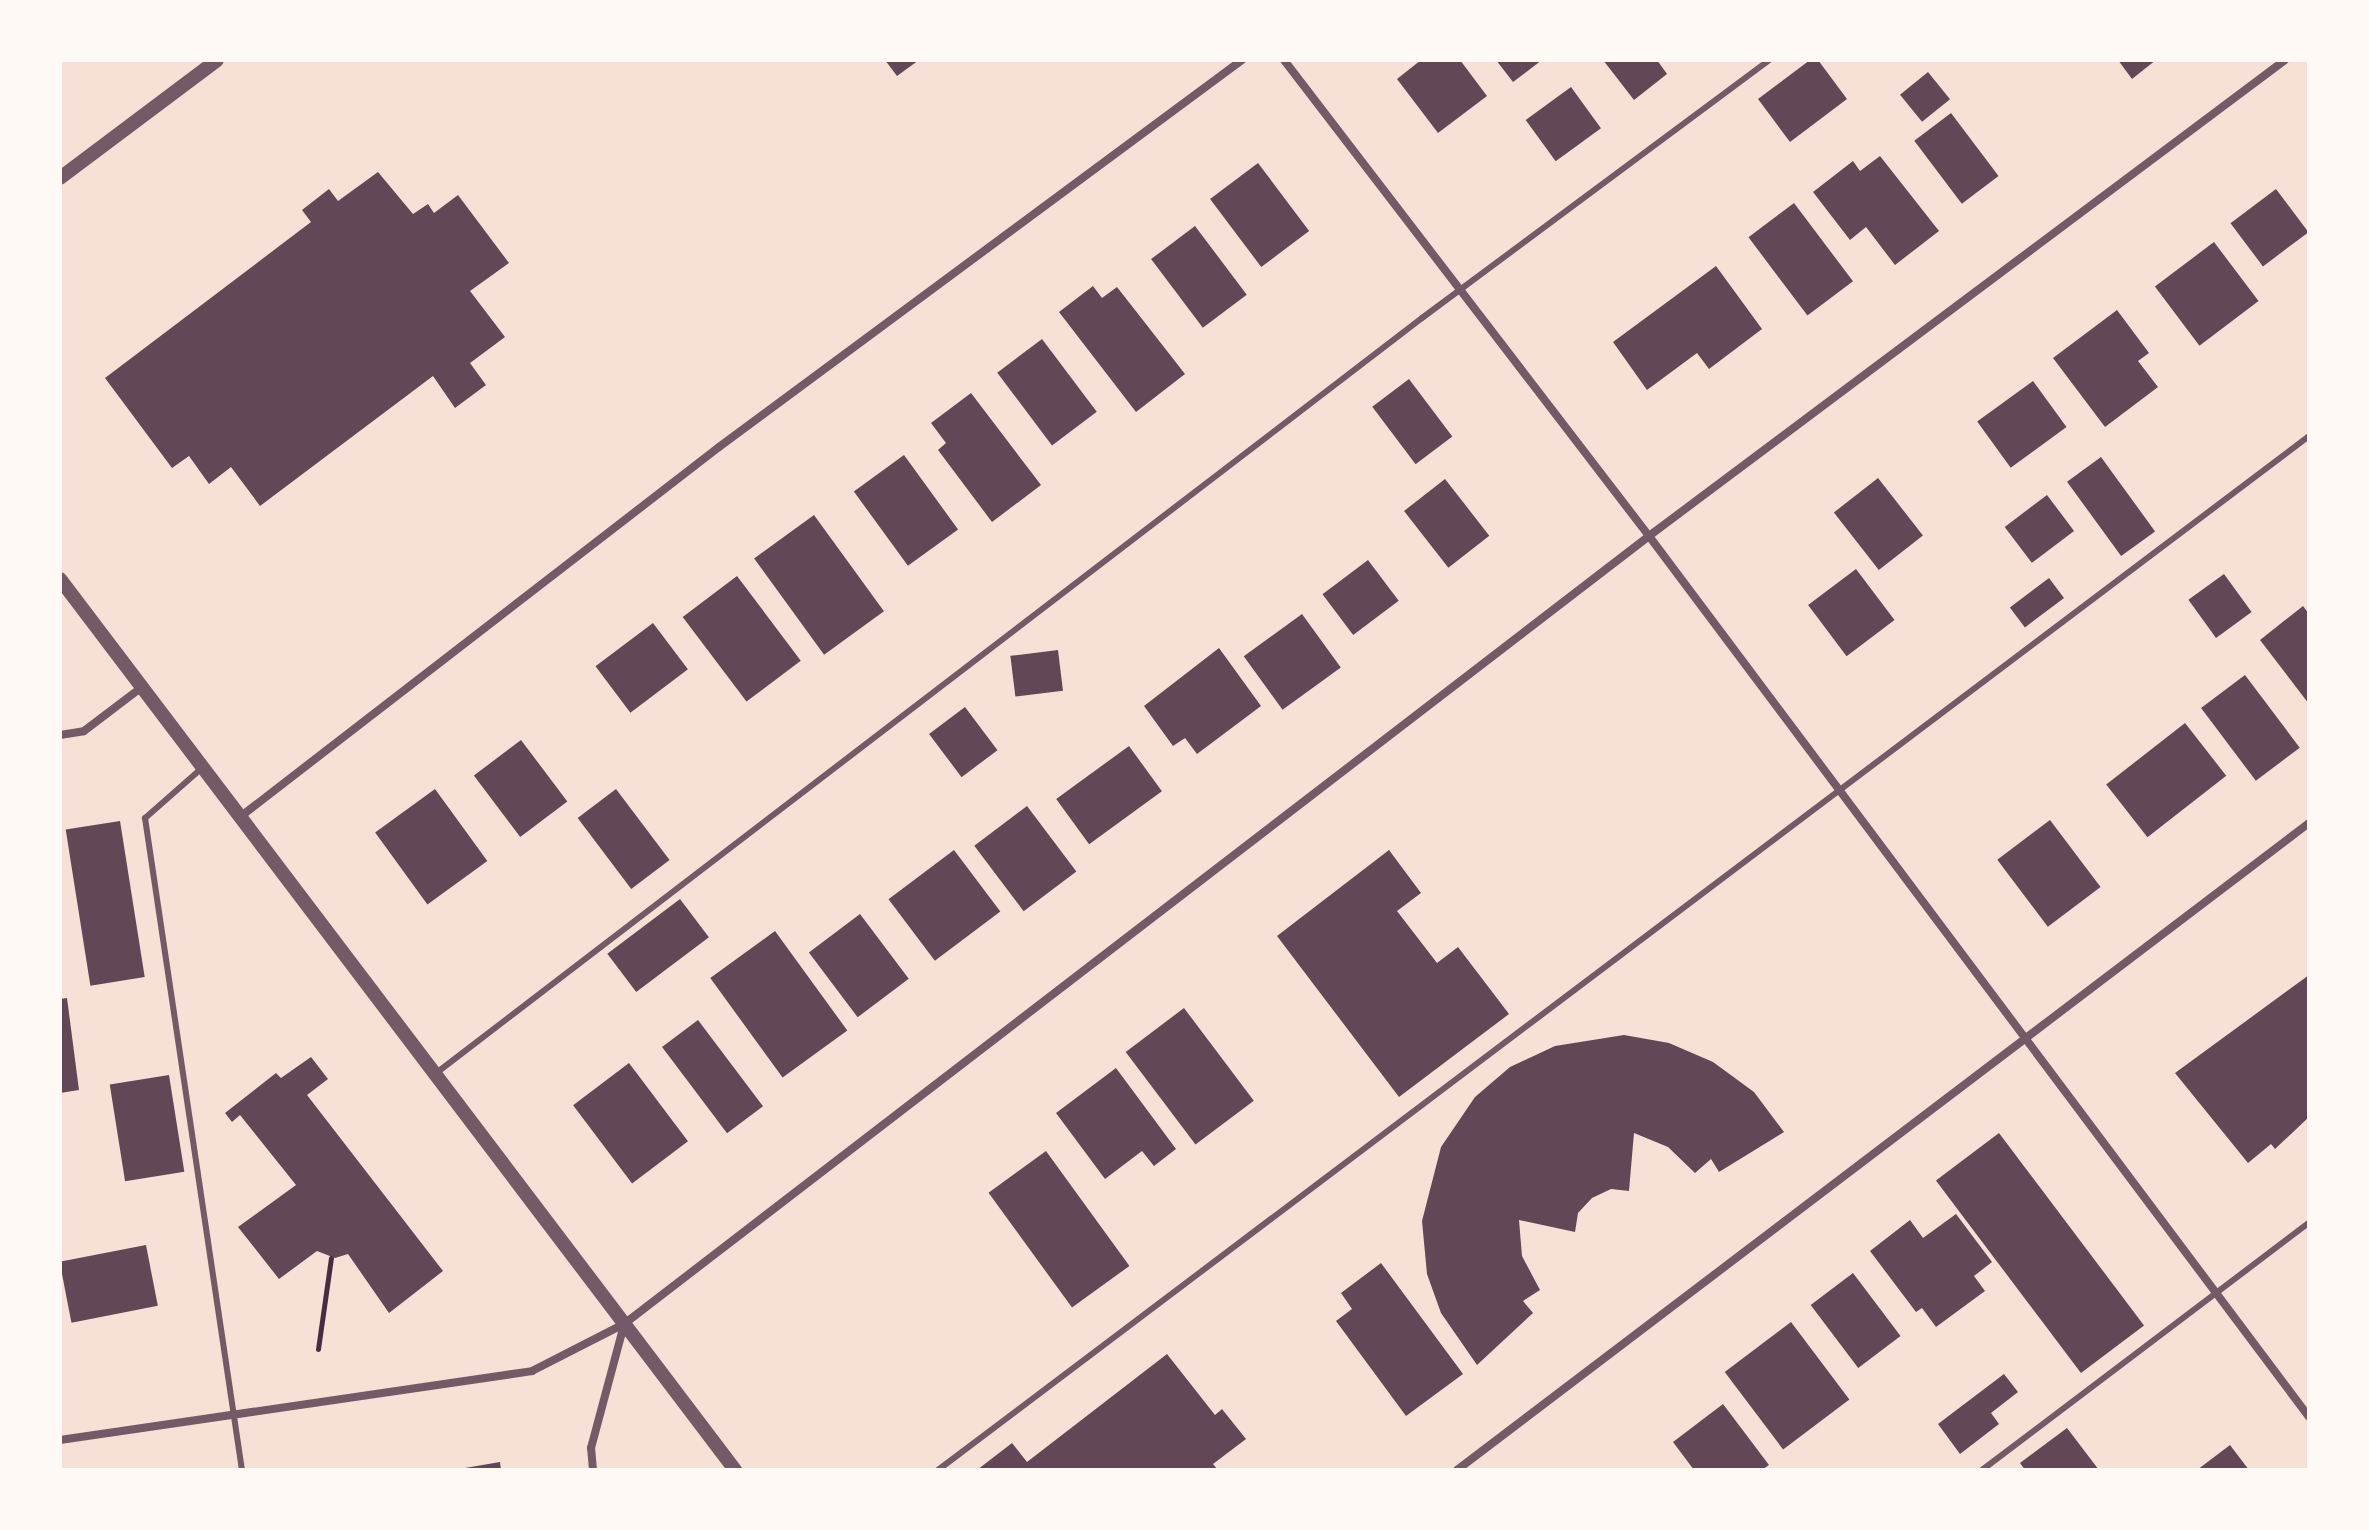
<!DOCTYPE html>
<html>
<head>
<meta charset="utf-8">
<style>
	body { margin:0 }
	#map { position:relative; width:2369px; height:1530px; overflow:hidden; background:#f7e1d7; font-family:Cabin,sans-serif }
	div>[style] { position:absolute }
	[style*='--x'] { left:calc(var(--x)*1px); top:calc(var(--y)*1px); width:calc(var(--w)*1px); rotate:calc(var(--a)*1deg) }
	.building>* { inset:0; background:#644757; transform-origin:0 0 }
	.path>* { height:5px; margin:-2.5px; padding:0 2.5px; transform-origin:2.5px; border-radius:2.5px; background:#4a2c40 }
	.service>* { height:6px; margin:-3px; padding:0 3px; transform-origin:3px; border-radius:3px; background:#755966 }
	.minor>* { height:8px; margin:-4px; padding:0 4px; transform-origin:4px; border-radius:4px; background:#755966 }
	.tertiary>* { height:14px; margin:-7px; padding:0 7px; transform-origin:7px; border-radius:7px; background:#755966 }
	span { translate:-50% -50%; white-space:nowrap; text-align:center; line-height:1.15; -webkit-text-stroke:7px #fffaf5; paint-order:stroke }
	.frame { position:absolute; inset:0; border:62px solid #fffaf5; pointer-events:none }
</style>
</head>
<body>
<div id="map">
	<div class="building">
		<div style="clip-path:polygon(885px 60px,919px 60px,897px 76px)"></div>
		<div style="clip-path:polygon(1421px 60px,1460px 60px,1487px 96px,1438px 133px,1397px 79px)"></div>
		<div style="clip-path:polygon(1496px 60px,1542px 60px,1513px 82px)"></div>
		<div style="clip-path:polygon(1603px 60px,1657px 60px,1667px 74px,1634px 100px)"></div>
		<div style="clip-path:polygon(1810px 60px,1818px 60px,1847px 99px,1790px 142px,1758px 99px)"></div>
		<div style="clip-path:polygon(2118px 60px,2156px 60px,2132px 79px)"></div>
		<div style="left:1928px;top:72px;width:35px;height:36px;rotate:51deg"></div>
		<div style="left:1571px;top:87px;width:51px;height:56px;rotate:54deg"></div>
		<div style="left:1951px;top:113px;width:79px;height:46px;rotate:53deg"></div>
		<div style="clip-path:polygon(1880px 156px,1939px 231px,1895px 265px,1866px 227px,1850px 240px,1813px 192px,1853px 161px,1860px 171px)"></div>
		<div style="left:1258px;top:163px;width:85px;height:60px;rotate:53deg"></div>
		<div style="clip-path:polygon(378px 172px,413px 214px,428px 204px,434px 213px,458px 195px,509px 263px,470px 291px,505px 337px,470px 363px,486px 385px,455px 408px,433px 376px,260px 506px,231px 467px,209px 484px,189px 456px,172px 468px,105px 378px,311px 222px,302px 210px,329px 189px,338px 201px)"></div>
		<div style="left:2276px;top:189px;width:54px;height:57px;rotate:53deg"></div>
		<div style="left:1794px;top:203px;width:98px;height:57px;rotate:53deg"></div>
		<div style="left:1195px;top:226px;width:86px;height:55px;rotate:53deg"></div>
		<div style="left:2214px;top:242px;width:74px;height:74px;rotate:53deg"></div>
		<div style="clip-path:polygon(1716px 266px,1762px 329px,1709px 369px,1697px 353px,1647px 390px,1613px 342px)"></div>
		<div style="clip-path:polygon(1093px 286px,1102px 298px,1117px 287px,1185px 374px,1136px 412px,1059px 312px)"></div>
		<div style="clip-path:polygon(2117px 310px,2149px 353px,2138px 361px,2158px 387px,2105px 427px,2053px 358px)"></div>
		<div style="left:1042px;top:339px;width:91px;height:56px;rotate:53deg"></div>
		<div style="left:1409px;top:379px;width:72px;height:46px;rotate:53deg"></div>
		<div style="left:2033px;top:381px;width:57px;height:69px;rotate:54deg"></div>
		<div style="clip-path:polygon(971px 393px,1041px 485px,992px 522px,938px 450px,946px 443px,931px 423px)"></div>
		<div style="left:904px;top:455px;width:92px;height:62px;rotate:54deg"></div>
		<div style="left:2101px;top:457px;width:92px;height:42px;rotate:54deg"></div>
		<div style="left:1878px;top:478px;width:73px;height:56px;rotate:52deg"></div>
		<div style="left:1445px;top:479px;width:72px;height:52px;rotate:52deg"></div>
		<div style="left:2047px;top:495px;width:45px;height:53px;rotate:53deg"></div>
		<div style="left:814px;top:515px;width:119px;height:74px;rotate:54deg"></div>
		<div style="left:1368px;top:560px;width:51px;height:57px;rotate:53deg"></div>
		<div style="left:1856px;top:569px;width:64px;height:60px;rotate:53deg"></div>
		<div style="left:2224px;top:574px;width:47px;height:44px;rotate:54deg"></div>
		<div style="left:737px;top:576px;width:106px;height:68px;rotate:53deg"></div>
		<div style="left:2049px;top:578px;width:25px;height:49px;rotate:53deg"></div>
		<div style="clip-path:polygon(2303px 606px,2309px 614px,2309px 704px,2260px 640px)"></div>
		<div style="left:1302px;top:614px;width:66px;height:72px;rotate:54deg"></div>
		<div style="left:653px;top:623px;width:58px;height:72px;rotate:53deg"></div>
		<div style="clip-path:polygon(1219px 648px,1261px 706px,1197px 754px,1185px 738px,1173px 746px,1144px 706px)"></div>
		<div style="left:1058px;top:650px;width:41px;height:48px;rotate:83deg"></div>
		<div style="left:2245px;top:675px;width:91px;height:55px;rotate:53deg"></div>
		<div style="left:965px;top:707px;width:54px;height:45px;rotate:53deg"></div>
		<div style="left:2185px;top:723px;width:67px;height:100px;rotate:52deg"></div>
		<div style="left:521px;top:740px;width:77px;height:59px;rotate:53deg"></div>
		<div style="left:1129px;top:746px;width:56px;height:90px;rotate:54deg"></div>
		<div style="left:435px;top:789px;width:89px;height:74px;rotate:54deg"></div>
		<div style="left:616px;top:789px;width:89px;height:48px;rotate:53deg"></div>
		<div style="left:1027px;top:806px;width:82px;height:66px;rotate:53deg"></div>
		<div style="left:2050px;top:820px;width:84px;height:66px;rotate:53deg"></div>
		<div style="left:120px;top:821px;width:158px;height:55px;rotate:81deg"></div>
		<div style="left:954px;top:850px;width:77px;height:82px;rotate:53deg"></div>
		<div style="clip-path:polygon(1389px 850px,1421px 893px,1397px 911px,1437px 963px,1458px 947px,1509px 1014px,1399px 1097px,1277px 936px)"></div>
		<div style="left:680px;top:899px;width:48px;height:91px;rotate:53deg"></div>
		<div style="left:860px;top:914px;width:81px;height:64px;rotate:53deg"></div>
		<div style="left:775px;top:931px;width:123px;height:80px;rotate:54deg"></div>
		<div style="clip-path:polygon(2309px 975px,2309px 1117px,2275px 1149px,2271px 1144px,2248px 1163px,2175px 1073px)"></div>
		<div style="clip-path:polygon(67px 998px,79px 1090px,60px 1093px,60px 999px)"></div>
		<div style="left:1184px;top:1008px;width:116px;height:73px;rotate:53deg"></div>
		<div style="left:698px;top:1020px;width:108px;height:45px;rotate:53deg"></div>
		<div style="clip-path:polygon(1624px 1035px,1669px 1043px,1713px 1062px,1754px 1092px,1784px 1132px,1719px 1172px,1711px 1159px,1695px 1173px,1668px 1147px,1634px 1133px,1629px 1191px,1611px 1189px,1592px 1198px,1578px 1213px,1575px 1232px,1519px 1220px,1522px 1256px,1540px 1290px,1523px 1301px,1533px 1313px,1477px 1365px,1441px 1313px,1427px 1274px,1422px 1221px,1441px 1147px,1475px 1097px,1510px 1067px,1555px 1046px)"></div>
		<div style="clip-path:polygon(311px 1057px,328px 1079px,307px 1095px,443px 1271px,389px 1313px,348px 1254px,335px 1258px,317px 1251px,279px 1279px,238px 1227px,296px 1185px,240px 1115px,232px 1122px,225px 1113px,276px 1073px,281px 1078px)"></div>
		<div style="left:629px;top:1063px;width:98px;height:70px;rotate:53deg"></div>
		<div style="clip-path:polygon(1116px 1068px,1176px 1149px,1154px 1166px,1142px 1151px,1105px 1179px,1056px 1113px)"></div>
		<div style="left:169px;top:1075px;width:98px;height:60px;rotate:81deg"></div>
		<div style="left:1999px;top:1133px;width:241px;height:79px;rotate:53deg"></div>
		<div style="left:1046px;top:1151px;width:142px;height:71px;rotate:54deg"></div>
		<div style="clip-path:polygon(1956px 1214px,1992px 1262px,1974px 1276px,1985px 1291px,1936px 1327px,1922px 1308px,1916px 1312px,1870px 1251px,1910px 1220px,1923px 1238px)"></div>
		<div style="left:146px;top:1245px;width:62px;height:88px;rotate:79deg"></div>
		<div style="clip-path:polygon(1381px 1263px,1463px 1374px,1406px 1416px,1336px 1321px,1352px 1309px,1341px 1293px)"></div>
		<div style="left:1853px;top:1273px;width:79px;height:53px;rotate:53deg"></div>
		<div style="left:1791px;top:1322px;width:97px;height:83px;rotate:53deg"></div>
		<div style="clip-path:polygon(1167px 1354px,1215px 1415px,1222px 1409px,1246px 1439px,1213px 1464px,1218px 1470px,977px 1470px,1012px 1443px,1027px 1462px)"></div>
		<div style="clip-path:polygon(2004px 1374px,2018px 1392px,1991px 1413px,1999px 1424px,1960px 1454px,1938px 1424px)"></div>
		<div style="clip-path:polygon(1723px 1404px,1769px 1465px,1762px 1470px,1694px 1470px,1673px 1442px)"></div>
		<div style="clip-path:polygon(2067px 1428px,2099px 1470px,2025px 1470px,2020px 1463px)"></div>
		<div style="clip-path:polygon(2230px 1445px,2249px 1470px,2197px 1470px)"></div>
		<div style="clip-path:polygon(500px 1462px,501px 1470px,465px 1470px,465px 1468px)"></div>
	</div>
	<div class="path">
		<div style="--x:318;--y:1349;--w:92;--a:-81.9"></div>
	</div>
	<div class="service">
		<div style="--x:202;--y:768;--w:76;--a:138.7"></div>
		<div style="--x:145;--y:818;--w:659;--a:81.54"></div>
		<div style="--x:435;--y:1074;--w:1243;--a:-37.45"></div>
		<div style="--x:1422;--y:318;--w:432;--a:-36.6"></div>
		<div style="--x:938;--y:1470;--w:1717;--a:-37.02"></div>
		<div style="--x:1982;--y:1470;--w:410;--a:-37.1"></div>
	</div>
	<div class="minor">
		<div style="--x:1284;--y:60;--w:600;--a:52.52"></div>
		<div style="--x:1649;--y:536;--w:1101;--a:53.16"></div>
		<div style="--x:60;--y:735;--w:24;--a:-9"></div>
		<div style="--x:84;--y:731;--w:73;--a:-37.2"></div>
		<div style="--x:240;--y:817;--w:605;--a:-37.68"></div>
		<div style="--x:719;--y:447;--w:651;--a:-36.5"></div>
		<div style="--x:60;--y:1440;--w:477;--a:-8.3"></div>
		<div style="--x:532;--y:1371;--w:103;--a:-27.1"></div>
		<div style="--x:624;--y:1324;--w:1293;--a:-37.55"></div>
		<div style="--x:1649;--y:536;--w:794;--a:-36.81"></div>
		<div style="--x:593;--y:1470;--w:22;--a:-95"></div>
		<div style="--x:591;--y:1448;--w:127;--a:-75"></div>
		<div style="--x:1457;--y:1470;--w:1070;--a:-37.21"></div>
	</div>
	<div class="tertiary">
		<div style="--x:60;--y:178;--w:196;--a:-36.9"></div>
		<div style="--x:60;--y:579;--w:1118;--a:52.85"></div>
	</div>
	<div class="frame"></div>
</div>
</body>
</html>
